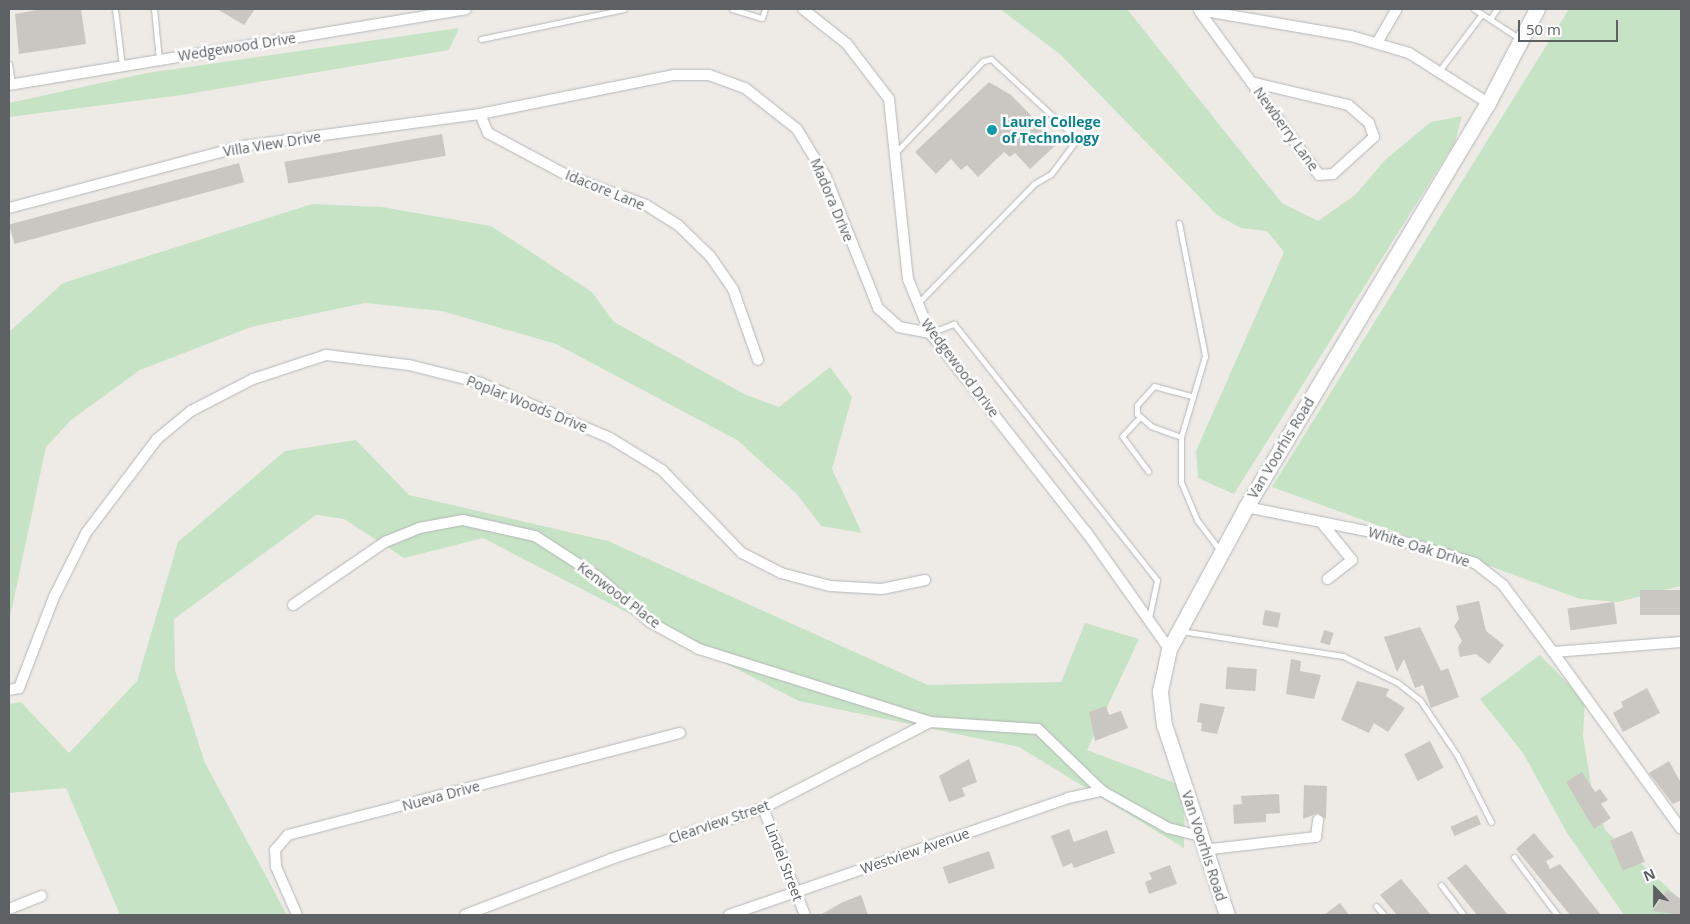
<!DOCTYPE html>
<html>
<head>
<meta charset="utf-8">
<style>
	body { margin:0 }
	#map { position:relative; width:1690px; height:924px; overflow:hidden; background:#eeebe6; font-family:"Open Sans",sans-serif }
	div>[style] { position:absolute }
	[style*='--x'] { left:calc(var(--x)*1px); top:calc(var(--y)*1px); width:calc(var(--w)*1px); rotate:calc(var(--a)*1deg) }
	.green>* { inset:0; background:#c7e3c5 }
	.building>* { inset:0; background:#cac6c2; transform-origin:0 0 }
	.roads { filter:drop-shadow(0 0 1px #b3b6b9) drop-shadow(0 0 1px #b3b6b9) }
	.lane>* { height:5px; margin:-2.5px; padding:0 2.5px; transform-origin:2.5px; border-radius:2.5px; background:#fff }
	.street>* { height:10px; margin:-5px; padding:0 5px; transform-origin:5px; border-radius:5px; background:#fff }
	.secondary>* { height:15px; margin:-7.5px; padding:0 7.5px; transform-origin:7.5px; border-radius:7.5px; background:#fff }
	.dots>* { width:14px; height:14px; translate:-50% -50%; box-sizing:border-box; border:2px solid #fff; border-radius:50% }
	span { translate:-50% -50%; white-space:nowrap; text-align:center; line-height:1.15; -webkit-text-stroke:5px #fff; paint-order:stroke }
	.street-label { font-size:14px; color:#5d6164 }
	.culture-label { font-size:14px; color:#0d838f; font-weight:700 }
	.left { translate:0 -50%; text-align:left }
	.frame { position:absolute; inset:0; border:10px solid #5d6164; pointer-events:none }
	.north { position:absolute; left:1630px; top:864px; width:50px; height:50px; -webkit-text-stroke:4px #fff; paint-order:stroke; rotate:338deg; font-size:14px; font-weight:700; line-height:20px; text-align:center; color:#5d6164 }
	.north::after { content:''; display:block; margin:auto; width:18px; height:22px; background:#5d6164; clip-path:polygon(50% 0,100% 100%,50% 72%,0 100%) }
	.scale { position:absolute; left:1518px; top:20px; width:100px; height:22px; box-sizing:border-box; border:2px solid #5d6164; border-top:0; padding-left:6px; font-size:15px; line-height:18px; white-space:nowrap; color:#5d6164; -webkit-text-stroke:4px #fff; paint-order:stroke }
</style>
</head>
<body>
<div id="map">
	<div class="green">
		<div style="clip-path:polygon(1000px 9px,1127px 9px,1282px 203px,1318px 221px,1355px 195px,1386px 159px,1431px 122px,1462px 116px,1455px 142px,1234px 494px,1198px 478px,1196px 451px,1284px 252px,1267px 231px,1241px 228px,1217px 215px,1061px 55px)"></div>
		<div style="clip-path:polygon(1569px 9px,1681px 9px,1681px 586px,1618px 602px,1580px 599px,1272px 487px)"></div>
		<div style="clip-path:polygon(459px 28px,449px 50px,182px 95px,9px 117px,9px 103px,147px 73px)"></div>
		<div style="clip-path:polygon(312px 204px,382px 207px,491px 226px,592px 292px,614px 322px,744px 394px,779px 407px,830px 367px,852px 397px,832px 469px,862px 533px,821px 526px,797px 494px,737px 440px,556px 344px,442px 311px,365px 303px,251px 327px,140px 370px,71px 420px,46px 447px,9px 622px,9px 332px,63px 283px)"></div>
		<div style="clip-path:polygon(356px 440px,409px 495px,608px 541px,928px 685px,1061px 682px,1085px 623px,1139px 639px,1087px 750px,1185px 787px,1184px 848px,1019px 747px,799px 701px,483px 538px,404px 558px,344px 519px,316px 515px,174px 619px,175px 670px,205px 763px,287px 915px,120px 915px,66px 788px,9px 793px,9px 704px,21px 702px,69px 753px,137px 681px,178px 542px,285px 451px)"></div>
		<div style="clip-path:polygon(1540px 655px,1585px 701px,1583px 736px,1594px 802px,1606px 831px,1681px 900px,1681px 915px,1624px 915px,1567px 833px,1523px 753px,1480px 699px)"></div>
	</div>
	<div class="building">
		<div style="clip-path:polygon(42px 9px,81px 9px,86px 44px,19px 54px,15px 14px)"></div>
		<div style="clip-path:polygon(217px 9px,255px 9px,244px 25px)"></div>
		<div style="clip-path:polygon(989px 82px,1011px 95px,1058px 143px,1030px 169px,1015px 153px,1010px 157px,1004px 152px,978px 177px,967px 165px,961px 170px,951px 159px,936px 174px,915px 152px)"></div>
		<div style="left:442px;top:134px;width:22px;height:160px;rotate:80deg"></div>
		<div style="left:239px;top:163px;width:20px;height:238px;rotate:75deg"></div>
		<div style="left:1681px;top:590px;width:25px;height:41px;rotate:90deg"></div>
		<div style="clip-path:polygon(1479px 601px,1486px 631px,1504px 645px,1489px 664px,1476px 654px,1460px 657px,1458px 647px,1462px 641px,1454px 626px,1459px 619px,1456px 606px)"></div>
		<div style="left:1614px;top:602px;width:22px;height:47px;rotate:82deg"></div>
		<div style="left:1265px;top:610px;width:16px;height:15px;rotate:11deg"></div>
		<div style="clip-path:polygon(1420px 627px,1441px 671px,1448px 668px,1459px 697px,1431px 708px,1423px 685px,1415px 688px,1404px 659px,1397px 672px,1384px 637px)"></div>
		<div style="left:1324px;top:630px;width:10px;height:13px;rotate:17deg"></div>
		<div style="clip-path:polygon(1291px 659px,1301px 661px,1300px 671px,1321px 675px,1314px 699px,1286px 694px)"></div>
		<div style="left:1227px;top:667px;width:30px;height:22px;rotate:4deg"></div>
		<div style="clip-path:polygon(1357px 681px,1389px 689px,1386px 696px,1405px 708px,1388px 732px,1374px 723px,1369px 733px,1341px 720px)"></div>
		<div style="clip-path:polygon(1647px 688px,1660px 713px,1623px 732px,1613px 713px,1623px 707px,1621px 702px)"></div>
		<div style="clip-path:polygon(1200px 703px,1225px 707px,1217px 734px,1201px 731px,1202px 723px,1197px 722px)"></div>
		<div style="clip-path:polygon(1106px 706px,1109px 715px,1121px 711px,1128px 728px,1095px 741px,1089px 712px)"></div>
		<div style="left:1430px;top:741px;width:30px;height:29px;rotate:63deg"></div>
		<div style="clip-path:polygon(969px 759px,977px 782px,962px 788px,965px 796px,949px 802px,939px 776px)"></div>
		<div style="clip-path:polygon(1669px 761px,1681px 783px,1681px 800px,1673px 804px,1649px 773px)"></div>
		<div style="clip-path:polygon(1582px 772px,1595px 792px,1600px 789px,1608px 800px,1601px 804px,1611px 818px,1594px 829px,1566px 782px)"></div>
		<div style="clip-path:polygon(1304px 785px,1327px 786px,1326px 819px,1318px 813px,1303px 819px)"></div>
		<div style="clip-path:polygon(1279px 794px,1280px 813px,1266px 814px,1266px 822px,1234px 824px,1233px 805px,1242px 804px,1241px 796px)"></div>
		<div style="left:1477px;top:815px;width:10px;height:29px;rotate:66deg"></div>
		<div style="clip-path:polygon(1069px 829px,1074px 842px,1107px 830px,1115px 853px,1074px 868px,1072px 863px,1063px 867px,1051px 836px)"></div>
		<div style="left:1632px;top:831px;width:33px;height:24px;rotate:67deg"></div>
		<div style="clip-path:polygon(1534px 833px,1554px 857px,1546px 861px,1550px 869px,1560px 864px,1601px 915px,1570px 915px,1516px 849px)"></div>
		<div style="left:989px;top:851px;width:18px;height:49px;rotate:71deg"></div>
		<div style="clip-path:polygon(1466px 864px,1508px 915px,1477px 915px,1447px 878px)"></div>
		<div style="clip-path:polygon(1170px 865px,1177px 884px,1149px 894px,1145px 882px,1152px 879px,1149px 873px)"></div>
		<div style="clip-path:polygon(1401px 879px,1431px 915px,1397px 915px,1380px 895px)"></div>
		<div style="clip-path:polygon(1667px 890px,1681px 899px,1681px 915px,1653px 911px)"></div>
		<div style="clip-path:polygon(861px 895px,868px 915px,820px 915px,843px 902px)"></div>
		<div style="clip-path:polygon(1340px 903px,1349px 915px,1324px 915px)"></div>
	</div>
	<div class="roads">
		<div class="lane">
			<div style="--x:115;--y:9;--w:57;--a:83"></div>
			<div style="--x:154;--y:9;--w:51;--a:84.4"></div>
			<div style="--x:732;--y:9;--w:31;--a:17"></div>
			<div style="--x:762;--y:18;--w:9;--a:-72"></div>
			<div style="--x:1474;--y:9;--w:9;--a:32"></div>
			<div style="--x:1490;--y:19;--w:12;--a:-55"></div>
			<div style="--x:481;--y:39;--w:146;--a:-11.8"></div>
			<div style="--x:9;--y:64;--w:20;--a:81"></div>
			<div style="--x:1439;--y:71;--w:71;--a:-53"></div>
			<div style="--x:1482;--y:14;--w:45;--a:33.3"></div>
			<div style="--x:896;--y:152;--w:126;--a:-46.3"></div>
			<div style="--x:983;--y:61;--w:8;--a:-14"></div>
			<div style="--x:991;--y:59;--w:112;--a:42.8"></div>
			<div style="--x:1073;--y:135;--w:7;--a:74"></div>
			<div style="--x:1075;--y:142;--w:40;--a:127"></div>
			<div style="--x:1051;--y:174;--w:20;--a:150"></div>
			<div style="--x:1034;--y:184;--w:168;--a:134.3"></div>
			<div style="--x:1179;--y:223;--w:136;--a:78.9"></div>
			<div style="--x:1205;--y:356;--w:84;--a:106.5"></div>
			<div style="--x:1181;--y:437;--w:45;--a:90"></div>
			<div style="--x:1181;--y:482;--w:41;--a:67.2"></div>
			<div style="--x:1197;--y:520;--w:36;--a:53"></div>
			<div style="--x:930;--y:333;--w:26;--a:-21"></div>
			<div style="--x:954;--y:324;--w:327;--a:51.6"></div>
			<div style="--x:1157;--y:580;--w:38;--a:102"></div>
			<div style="--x:1140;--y:417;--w:26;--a:133"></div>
			<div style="--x:1122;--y:436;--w:44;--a:53.4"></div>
			<div style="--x:1181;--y:437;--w:32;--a:-160"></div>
			<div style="--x:1151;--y:426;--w:18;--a:-139"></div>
			<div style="--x:1137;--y:414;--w:9;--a:-90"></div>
			<div style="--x:1137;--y:405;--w:25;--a:-48"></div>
			<div style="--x:1154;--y:386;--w:39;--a:15"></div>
			<div style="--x:1181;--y:631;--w:164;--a:8.8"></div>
			<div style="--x:1343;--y:656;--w:61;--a:26.1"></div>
			<div style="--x:1398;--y:683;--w:28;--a:38"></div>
			<div style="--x:1420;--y:700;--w:66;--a:56.1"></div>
			<div style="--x:1457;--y:755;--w:75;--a:63.1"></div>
			<div style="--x:1514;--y:857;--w:72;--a:53.4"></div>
			<div style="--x:1441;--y:885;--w:38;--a:53"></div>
			<div style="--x:1376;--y:906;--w:12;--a:48"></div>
		</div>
		<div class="street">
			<div style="--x:803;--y:9;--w:56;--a:38.5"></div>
			<div style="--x:847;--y:44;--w:69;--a:52.6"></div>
			<div style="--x:889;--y:99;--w:181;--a:84"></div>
			<div style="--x:908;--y:279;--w:58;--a:67.8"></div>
			<div style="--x:930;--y:333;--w:254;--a:51.9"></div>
			<div style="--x:1087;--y:533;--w:142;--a:54.7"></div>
			<div style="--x:1199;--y:10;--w:154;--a:9.7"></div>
			<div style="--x:1351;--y:36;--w:60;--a:16.3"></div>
			<div style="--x:1409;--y:53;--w:93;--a:32.3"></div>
			<div style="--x:1200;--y:12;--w:87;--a:53.9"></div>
			<div style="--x:1251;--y:82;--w:115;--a:53.8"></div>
			<div style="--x:1319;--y:175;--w:14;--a:-4"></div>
			<div style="--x:1333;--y:174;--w:55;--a:-42.1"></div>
			<div style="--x:1374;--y:137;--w:15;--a:-110"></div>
			<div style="--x:1369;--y:123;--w:28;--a:-139"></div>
			<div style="--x:1348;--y:105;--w:100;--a:-166.7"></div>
			<div style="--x:1377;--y:43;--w:39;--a:-60"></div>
			<div style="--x:9;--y:85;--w:463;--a:-9.4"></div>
			<div style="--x:480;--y:114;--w:21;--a:67"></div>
			<div style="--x:488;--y:133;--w:93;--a:28.2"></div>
			<div style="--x:570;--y:177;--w:81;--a:20.2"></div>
			<div style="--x:646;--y:205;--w:38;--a:32"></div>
			<div style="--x:678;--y:225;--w:45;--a:44.1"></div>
			<div style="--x:710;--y:256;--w:40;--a:55.1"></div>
			<div style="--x:733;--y:289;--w:75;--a:70.6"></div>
			<div style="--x:9;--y:208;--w:242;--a:-14.8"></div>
			<div style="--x:243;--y:146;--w:239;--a:-7.7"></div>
			<div style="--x:480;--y:114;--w:198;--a:-11.4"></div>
			<div style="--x:674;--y:75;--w:35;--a:0"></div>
			<div style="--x:709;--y:75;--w:38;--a:20"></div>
			<div style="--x:745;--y:88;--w:66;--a:38.3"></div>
			<div style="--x:797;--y:129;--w:56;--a:58.9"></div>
			<div style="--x:826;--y:177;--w:141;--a:68.3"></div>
			<div style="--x:878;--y:308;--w:28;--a:42"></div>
			<div style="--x:899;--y:327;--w:32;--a:11"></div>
			<div style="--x:1246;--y:507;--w:127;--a:11.3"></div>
			<div style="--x:1371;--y:532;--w:109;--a:16.6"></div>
			<div style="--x:1475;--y:563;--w:36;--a:38"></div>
			<div style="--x:1503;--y:585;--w:84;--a:53.3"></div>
			<div style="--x:1321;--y:522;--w:49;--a:50.8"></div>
			<div style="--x:1352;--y:560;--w:31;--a:142"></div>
			<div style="--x:293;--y:605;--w:112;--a:-34.4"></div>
			<div style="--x:385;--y:542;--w:37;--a:-22"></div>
			<div style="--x:419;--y:528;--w:45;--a:-10.3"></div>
			<div style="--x:463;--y:520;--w:74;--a:12.5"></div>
			<div style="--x:535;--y:536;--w:74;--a:32.8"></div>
			<div style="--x:597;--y:576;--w:70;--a:41"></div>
			<div style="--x:650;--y:622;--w:56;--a:28.9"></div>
			<div style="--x:699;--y:649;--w:242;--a:17.5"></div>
			<div style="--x:930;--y:722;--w:108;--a:3.7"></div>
			<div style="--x:1038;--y:729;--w:89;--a:44.1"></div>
			<div style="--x:1102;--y:791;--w:76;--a:29.3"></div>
			<div style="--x:1168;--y:828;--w:30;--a:14"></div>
			<div style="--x:1681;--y:642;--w:128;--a:175.5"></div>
			<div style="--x:1553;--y:652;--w:218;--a:54.1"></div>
			<div style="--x:9;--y:690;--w:10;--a:-11"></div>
			<div style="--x:19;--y:688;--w:97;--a:-69"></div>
			<div style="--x:54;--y:597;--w:72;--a:-63.4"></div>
			<div style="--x:86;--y:533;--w:118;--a:-52.9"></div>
			<div style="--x:157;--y:439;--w:44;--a:-39.5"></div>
			<div style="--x:191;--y:411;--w:70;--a:-27.3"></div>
			<div style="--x:253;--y:379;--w:77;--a:-18.2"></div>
			<div style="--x:326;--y:355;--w:84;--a:6.9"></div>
			<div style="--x:409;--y:365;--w:74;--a:14"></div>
			<div style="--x:481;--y:383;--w:140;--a:23.1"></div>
			<div style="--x:610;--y:438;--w:61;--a:31.6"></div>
			<div style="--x:662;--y:470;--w:115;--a:46.1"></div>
			<div style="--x:742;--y:553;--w:44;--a:27.1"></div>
			<div style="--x:781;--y:573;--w:51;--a:14.9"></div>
			<div style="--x:830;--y:586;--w:52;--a:3.3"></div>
			<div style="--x:882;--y:589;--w:44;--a:-11.8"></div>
			<div style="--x:763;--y:808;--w:115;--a:68.6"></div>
			<div style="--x:1203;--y:850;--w:114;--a:-6.6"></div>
			<div style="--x:1316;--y:837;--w:17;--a:-83"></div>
			<div style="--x:9;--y:909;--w:35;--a:-22"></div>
			<div style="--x:297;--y:915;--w:52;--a:-113.6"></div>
			<div style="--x:276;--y:867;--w:17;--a:-93"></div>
			<div style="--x:275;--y:850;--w:20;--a:-49"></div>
			<div style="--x:288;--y:835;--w:405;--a:-14.6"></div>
			<div style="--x:465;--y:915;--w:156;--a:-21"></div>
			<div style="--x:611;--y:859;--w:160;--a:-18.5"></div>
			<div style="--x:763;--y:808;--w:188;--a:-27.2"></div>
			<div style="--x:729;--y:915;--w:359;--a:-19"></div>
			<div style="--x:1068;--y:798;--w:35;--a:-12"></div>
		</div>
		<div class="secondary">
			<div style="--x:1227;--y:915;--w:200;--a:-108.3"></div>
			<div style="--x:1164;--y:725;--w:34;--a:-97"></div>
			<div style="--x:1160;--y:691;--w:43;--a:-77.9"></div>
			<div style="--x:1169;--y:649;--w:162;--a:-61.5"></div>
			<div style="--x:1246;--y:507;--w:471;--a:-59.1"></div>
			<div style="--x:1488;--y:103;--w:106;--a:-62.5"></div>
		</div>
	</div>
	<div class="dots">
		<div style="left:992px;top:130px;background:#0f9aa8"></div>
	</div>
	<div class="street-label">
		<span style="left:237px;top:47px;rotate:-9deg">Wedgewood Drive</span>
		<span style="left:1286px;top:129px;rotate:54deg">Newberry Lane</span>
		<span style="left:272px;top:144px;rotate:-9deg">Villa View Drive</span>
		<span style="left:605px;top:190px;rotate:22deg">Idacore Lane</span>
		<span style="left:832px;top:200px;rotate:67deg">Madora Drive</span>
		<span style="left:960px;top:368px;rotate:53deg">Wedgewood Drive</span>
		<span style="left:527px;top:404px;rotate:22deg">Poplar Woods Drive</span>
		<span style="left:1281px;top:448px;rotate:-59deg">Van Voorhis Road</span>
		<span style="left:1419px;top:547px;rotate:17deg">White Oak Drive</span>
		<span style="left:619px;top:595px;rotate:37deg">Kenwood Place</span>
		<span style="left:441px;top:796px;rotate:-15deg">Nueva Drive</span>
		<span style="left:719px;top:822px;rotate:-19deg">Clearview Street</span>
		<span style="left:1204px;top:846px;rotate:72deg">Van Voorhis Road</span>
		<span style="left:915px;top:851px;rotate:-19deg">Westview Avenue</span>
		<span style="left:784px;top:862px;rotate:69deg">Lindel Street</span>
	</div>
	<div class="culture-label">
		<span class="left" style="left:1002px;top:130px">Laurel College<br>of Technology</span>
	</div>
	<div class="frame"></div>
	<div class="north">N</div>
	<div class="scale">50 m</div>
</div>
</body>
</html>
